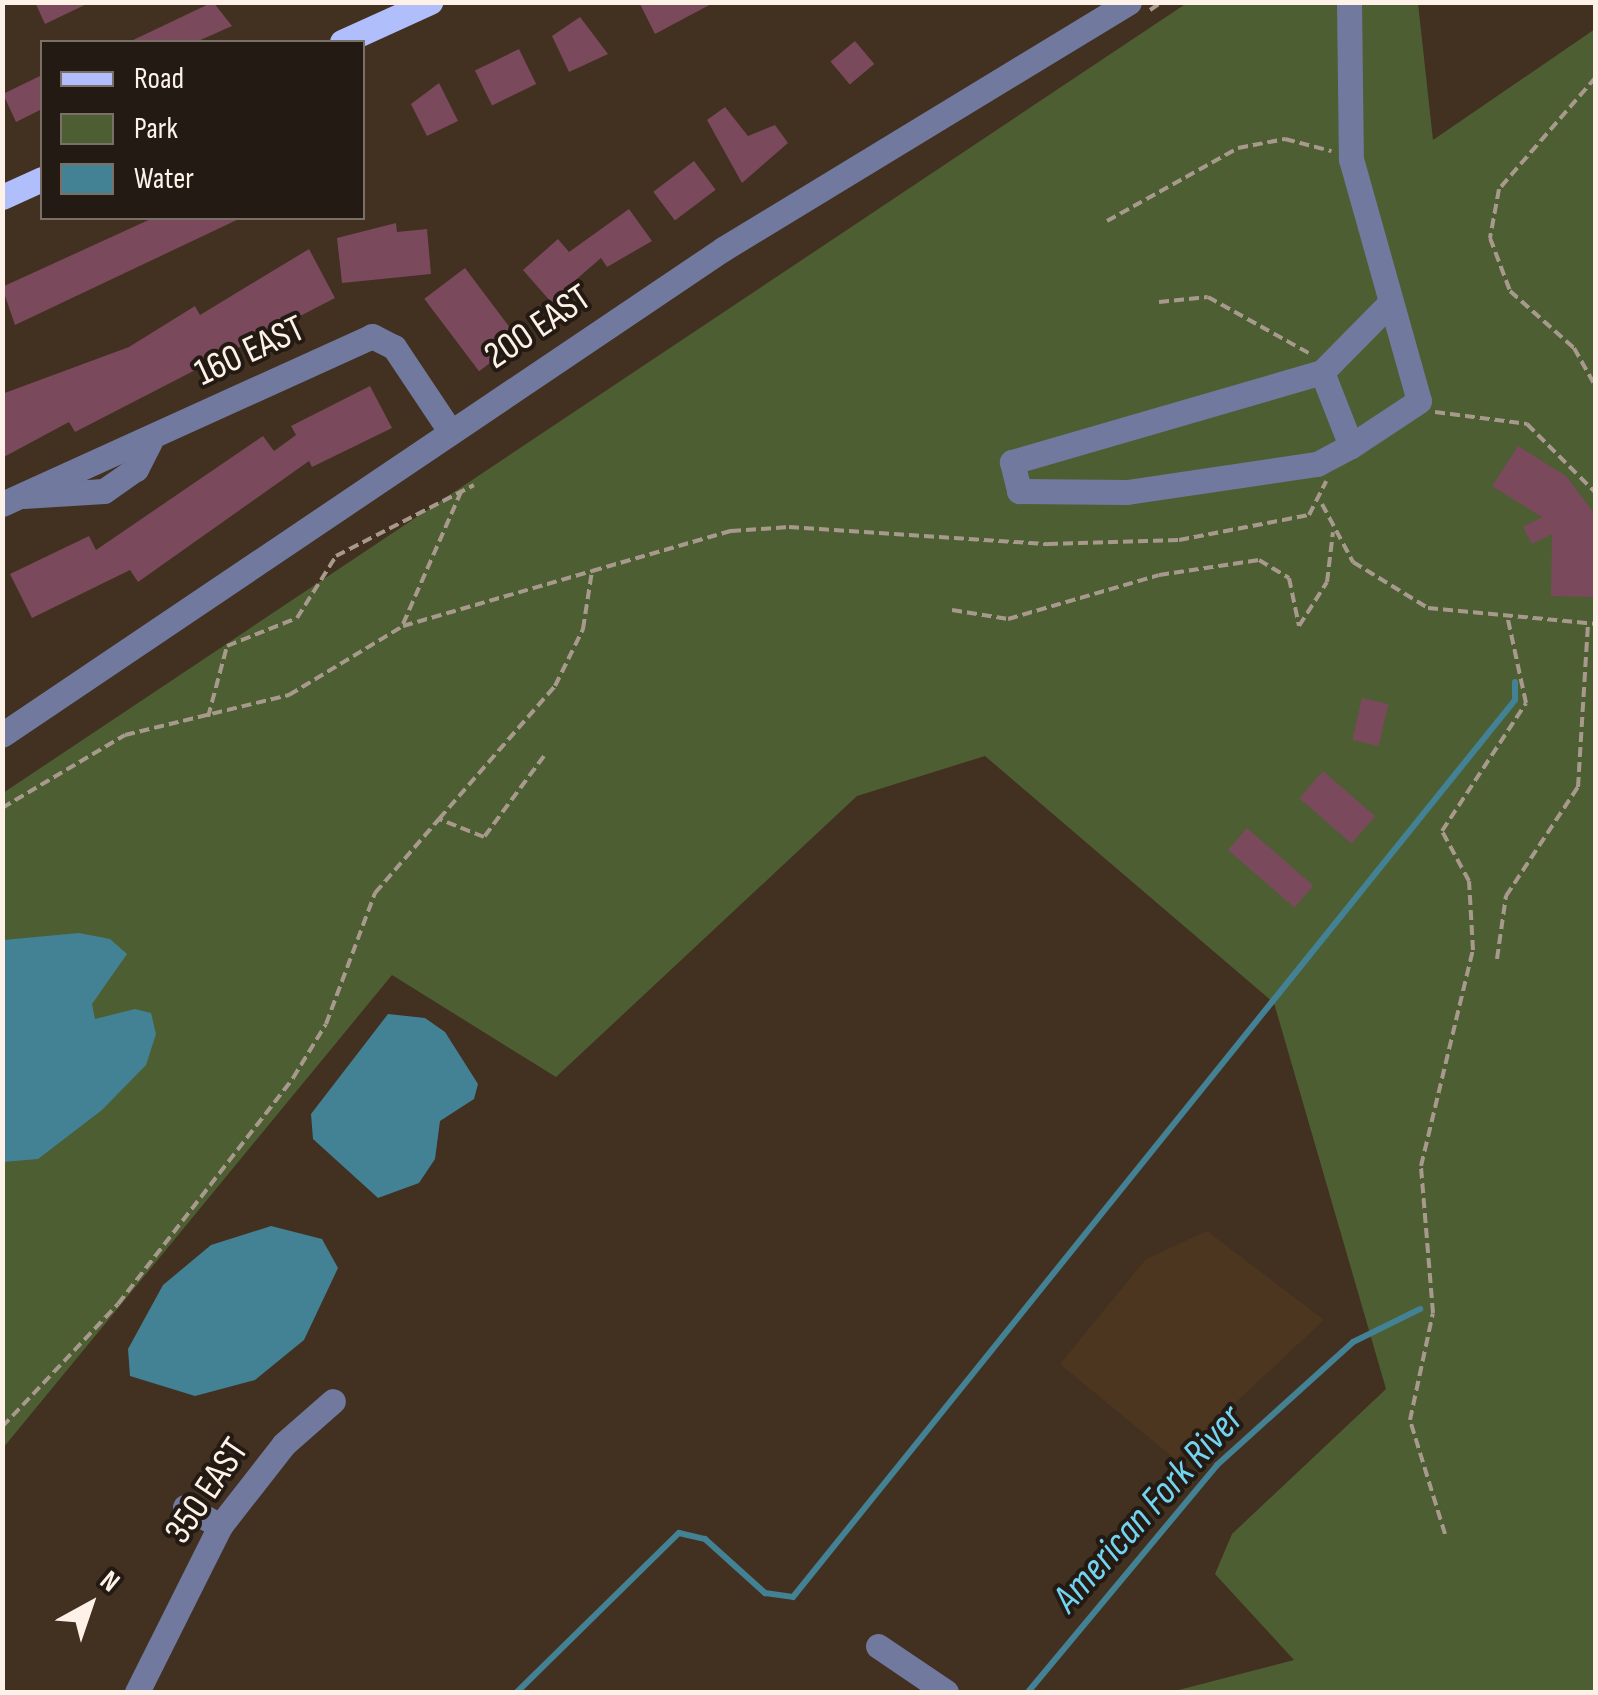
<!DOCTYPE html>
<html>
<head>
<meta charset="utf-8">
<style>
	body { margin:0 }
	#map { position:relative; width:1598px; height:1695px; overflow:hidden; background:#423020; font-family:"Sofia Sans Condensed",sans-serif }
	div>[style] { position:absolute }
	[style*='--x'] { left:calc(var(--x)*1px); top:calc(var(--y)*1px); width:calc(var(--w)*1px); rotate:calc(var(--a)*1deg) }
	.built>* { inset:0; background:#4d3620 }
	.green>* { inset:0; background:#4d5e33 }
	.water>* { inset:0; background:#438195 }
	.stream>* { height:6px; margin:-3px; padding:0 3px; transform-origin:3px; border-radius:3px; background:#438195 }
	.building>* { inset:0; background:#7a495c; transform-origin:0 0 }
	.path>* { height:4px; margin-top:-2px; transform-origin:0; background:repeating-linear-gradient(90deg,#a8998d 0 10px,transparent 0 15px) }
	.minor>* { height:25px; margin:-12.5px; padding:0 12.5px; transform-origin:12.5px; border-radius:12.5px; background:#71799f }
	.major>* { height:25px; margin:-12.5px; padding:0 12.5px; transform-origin:12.5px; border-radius:12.5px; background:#b0befc }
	span { translate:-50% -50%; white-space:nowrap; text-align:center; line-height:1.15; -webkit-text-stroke:8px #221a13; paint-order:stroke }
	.street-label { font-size:38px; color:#fef2e8 }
	.water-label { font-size:40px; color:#73d4f2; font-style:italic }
	.frame { position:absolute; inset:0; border:5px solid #fef2e8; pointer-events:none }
	.legend { position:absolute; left:40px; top:40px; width:325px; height:180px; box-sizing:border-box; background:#221a13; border:2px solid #7a7068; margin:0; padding:12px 18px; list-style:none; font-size:30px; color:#fef2e8 }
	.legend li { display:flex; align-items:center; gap:20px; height:50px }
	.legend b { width:50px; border:2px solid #7a7068 }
	.north { position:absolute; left:40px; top:1555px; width:100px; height:100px; -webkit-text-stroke:8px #221a13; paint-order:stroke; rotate:40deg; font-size:28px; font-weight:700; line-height:40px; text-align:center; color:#fef2e8 }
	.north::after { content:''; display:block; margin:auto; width:35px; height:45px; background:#fef2e8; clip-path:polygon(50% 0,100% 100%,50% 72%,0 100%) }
</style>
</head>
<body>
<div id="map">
	<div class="built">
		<div style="clip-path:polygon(1207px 1231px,1324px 1320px,1175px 1459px,1060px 1364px,1146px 1259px)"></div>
	</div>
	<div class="green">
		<div style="clip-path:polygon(1187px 3px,1418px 3px,1433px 140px,1595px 29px,1595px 1692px,1171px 1692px,1294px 1660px,1215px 1574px,1232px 1534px,1386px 1389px,1274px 1003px,985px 756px,857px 796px,556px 1077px,392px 975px,3px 1448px,3px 793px)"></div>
	</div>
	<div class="water">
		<div style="clip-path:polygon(79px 933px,110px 939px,127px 954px,92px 1004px,95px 1019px,135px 1009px,151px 1013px,156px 1034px,146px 1065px,102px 1110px,38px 1159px,3px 1162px,3px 940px)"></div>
		<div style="clip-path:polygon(388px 1014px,425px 1018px,445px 1032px,478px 1084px,474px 1099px,440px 1121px,435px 1159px,419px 1183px,378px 1198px,313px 1139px,311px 1114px)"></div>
		<div style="clip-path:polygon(271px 1226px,322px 1239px,338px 1268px,304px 1340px,255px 1380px,195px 1396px,130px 1376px,128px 1349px,163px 1285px,211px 1245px)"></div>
	</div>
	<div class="stream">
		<div style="--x:517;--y:1692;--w:227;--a:-44.5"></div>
		<div style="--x:679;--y:1533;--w:27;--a:13"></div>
		<div style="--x:705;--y:1539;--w:81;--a:42"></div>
		<div style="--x:765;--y:1593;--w:28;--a:8"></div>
		<div style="--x:793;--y:1597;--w:1151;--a:-51.17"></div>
		<div style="--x:1515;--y:700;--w:18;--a:-90"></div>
		<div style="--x:1028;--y:1692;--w:295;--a:-50.2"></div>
		<div style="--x:1217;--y:1465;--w:183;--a:-42.1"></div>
		<div style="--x:1353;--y:1342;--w:75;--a:-26.2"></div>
	</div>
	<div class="building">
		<div style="clip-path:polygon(35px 2px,91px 2px,45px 24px)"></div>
		<div style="clip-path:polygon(213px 2px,232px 26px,196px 42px,129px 42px)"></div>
		<div style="clip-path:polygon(639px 2px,715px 2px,655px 34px)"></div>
		<div style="clip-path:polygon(580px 17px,608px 54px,569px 72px,552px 36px)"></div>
		<div style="left:855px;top:41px;width:30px;height:32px;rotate:50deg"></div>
		<div style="left:519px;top:49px;width:39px;height:49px;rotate:64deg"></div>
		<div style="clip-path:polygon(42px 75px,42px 109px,16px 122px,3px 94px)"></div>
		<div style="clip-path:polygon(439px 83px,458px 121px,427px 136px,411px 104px)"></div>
		<div style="clip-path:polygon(725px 107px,748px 136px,775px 125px,788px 143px,742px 183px,707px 120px)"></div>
		<div style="left:694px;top:161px;width:36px;height:51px;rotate:53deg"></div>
		<div style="clip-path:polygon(629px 209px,652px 241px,607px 267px,601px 258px,564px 290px,571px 299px,558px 310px,523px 270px,558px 239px,569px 252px)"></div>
		<div style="clip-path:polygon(153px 218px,241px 218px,15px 325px,2px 287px)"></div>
		<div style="clip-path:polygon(396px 223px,397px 232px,427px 229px,431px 274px,342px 283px,337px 238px)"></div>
		<div style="clip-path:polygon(309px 249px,335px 298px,75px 432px,69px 422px,2px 458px,2px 394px,129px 347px,195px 306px,200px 315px)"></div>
		<div style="left:465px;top:268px;width:91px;height:51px;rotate:53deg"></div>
		<div style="clip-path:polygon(370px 386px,392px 428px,312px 467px,309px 461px,138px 582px,130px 570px,32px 618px,10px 574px,89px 536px,96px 550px,263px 436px,274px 451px,296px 435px,291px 426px)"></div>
		<div style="clip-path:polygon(1518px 446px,1566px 476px,1594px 513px,1596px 597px,1551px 596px,1552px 534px,1532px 544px,1523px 527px,1542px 517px,1492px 486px)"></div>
		<div style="left:1362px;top:698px;width:27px;height:43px;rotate:13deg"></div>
		<div style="left:1323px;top:771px;width:69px;height:36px;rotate:41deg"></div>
		<div style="left:1247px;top:828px;width:88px;height:29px;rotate:41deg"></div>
	</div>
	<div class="path">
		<div style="--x:1150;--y:10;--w:14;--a:-34"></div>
		<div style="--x:1596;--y:77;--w:148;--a:130.9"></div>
		<div style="--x:1499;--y:189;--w:50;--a:100.4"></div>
		<div style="--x:1490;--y:238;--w:57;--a:69.3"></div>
		<div style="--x:1510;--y:291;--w:86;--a:41.7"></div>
		<div style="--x:1574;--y:348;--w:45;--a:60.6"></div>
		<div style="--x:1107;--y:221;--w:150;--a:-29.1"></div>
		<div style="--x:1238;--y:148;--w:48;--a:-10.8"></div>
		<div style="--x:1285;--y:139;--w:48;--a:14.6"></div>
		<div style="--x:1159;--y:302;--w:49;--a:-5.8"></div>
		<div style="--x:1208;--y:297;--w:119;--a:29.1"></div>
		<div style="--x:1435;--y:412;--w:93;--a:7.4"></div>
		<div style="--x:1527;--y:424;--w:98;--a:45"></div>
		<div style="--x:1322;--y:504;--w:66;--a:61.9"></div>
		<div style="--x:1353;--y:562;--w:88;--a:31.5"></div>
		<div style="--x:1428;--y:608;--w:169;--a:5.4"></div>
		<div style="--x:952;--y:610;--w:57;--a:9.1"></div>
		<div style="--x:1008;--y:619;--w:157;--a:-16.2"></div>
		<div style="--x:1159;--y:575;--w:101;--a:-8.5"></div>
		<div style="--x:1259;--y:560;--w:35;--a:31"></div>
		<div style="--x:1289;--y:578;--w:49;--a:78.2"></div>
		<div style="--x:1299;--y:626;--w:52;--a:-57.5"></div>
		<div style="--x:1327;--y:582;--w:50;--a:-83.2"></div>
		<div style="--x:403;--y:624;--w:144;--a:-66.3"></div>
		<div style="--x:208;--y:717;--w:73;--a:-75"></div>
		<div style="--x:227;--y:646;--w:75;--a:-21.8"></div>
		<div style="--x:297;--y:618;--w:73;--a:-57.8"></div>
		<div style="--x:336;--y:556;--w:155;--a:-27.2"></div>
		<div style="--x:544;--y:756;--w:101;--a:126.5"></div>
		<div style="--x:484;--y:837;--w:48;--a:-158.2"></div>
		<div style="--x:439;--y:819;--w:176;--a:-48.9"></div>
		<div style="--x:555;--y:686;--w:64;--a:-63.8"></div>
		<div style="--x:583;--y:629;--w:59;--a:-81.2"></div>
		<div style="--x:592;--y:571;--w:145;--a:-16.1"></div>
		<div style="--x:731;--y:531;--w:58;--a:-3.9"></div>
		<div style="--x:789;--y:527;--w:260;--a:3.8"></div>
		<div style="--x:1048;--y:544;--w:131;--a:-1.7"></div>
		<div style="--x:1179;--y:540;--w:132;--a:-10.9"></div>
		<div style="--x:1309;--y:515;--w:38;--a:-63"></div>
		<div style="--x:2;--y:808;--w:143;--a:-30.7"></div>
		<div style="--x:125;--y:735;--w:169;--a:-13.7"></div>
		<div style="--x:289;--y:695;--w:133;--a:-31.2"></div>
		<div style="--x:403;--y:626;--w:197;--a:-16.2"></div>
		<div style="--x:1497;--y:959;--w:64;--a:-81.9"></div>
		<div style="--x:1506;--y:896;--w:131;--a:-56.6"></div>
		<div style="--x:1578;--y:787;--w:165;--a:-86.5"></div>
		<div style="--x:2;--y:1427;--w:169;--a:-46.7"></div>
		<div style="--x:118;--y:1304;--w:286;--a:-52.2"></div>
		<div style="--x:293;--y:1078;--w:63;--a:-58.6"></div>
		<div style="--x:326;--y:1024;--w:140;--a:-69.5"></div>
		<div style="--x:375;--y:893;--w:98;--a:-49.1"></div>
		<div style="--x:1445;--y:1534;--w:119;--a:-107.1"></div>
		<div style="--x:1410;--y:1420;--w:109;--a:-77.9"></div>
		<div style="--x:1433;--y:1313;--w:147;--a:-94.7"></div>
		<div style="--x:1421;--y:1166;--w:222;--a:-76.5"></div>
		<div style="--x:1473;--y:950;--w:69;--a:-93.3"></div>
		<div style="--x:1469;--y:881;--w:57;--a:-118.4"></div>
		<div style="--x:1442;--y:831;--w:153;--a:-56.7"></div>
		<div style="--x:1526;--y:703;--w:90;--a:-102.2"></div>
	</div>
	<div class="minor">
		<div style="--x:1349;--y:2;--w:157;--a:89.3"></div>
		<div style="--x:1351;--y:159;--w:251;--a:74.3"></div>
		<div style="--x:1419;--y:401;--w:82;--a:146.5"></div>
		<div style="--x:1351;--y:446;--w:79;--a:-111.4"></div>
		<div style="--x:1322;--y:372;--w:97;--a:-45.4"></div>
		<div style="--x:1322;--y:372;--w:323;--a:163.8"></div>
		<div style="--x:1012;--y:462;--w:30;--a:76"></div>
		<div style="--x:1019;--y:491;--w:108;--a:0.5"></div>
		<div style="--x:1127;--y:492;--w:192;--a:-8.4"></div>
		<div style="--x:1317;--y:464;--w:38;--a:-28"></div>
		<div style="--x:23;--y:496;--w:81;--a:-3.5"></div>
		<div style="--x:104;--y:491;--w:39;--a:-35"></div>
		<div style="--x:136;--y:469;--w:31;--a:-63"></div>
		<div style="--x:2;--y:504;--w:406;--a:-24.4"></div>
		<div style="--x:372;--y:336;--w:25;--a:27"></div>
		<div style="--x:394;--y:347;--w:101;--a:56.3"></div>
		<div style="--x:2;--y:735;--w:870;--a:-33.98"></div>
		<div style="--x:723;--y:249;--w:475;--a:-31.3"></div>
		<div style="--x:185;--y:1507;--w:40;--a:28"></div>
		<div style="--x:878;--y:1646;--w:82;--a:34.1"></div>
		<div style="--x:137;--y:1692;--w:186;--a:-63.4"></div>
		<div style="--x:220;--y:1526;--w:104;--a:-52"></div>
		<div style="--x:284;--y:1444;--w:65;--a:-41.3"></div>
	</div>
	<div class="major">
		<div style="--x:342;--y:42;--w:97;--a:-24.4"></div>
		<div style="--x:2;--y:197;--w:44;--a:-24.2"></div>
	</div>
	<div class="street-label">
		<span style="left:538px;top:327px;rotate:-34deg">200 EAST</span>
		<span style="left:250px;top:351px;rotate:-25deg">160 EAST</span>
		<span style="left:207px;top:1491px;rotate:-56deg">350 EAST</span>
	</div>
	<div class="water-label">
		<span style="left:1148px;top:1509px;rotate:-48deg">American Fork River</span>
	</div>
	<div class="frame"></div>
	<ul class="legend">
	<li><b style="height:12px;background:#b0befc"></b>Road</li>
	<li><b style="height:28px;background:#4d5e33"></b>Park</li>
	<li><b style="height:28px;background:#438195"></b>Water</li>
	</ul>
	<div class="north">N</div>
</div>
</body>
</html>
